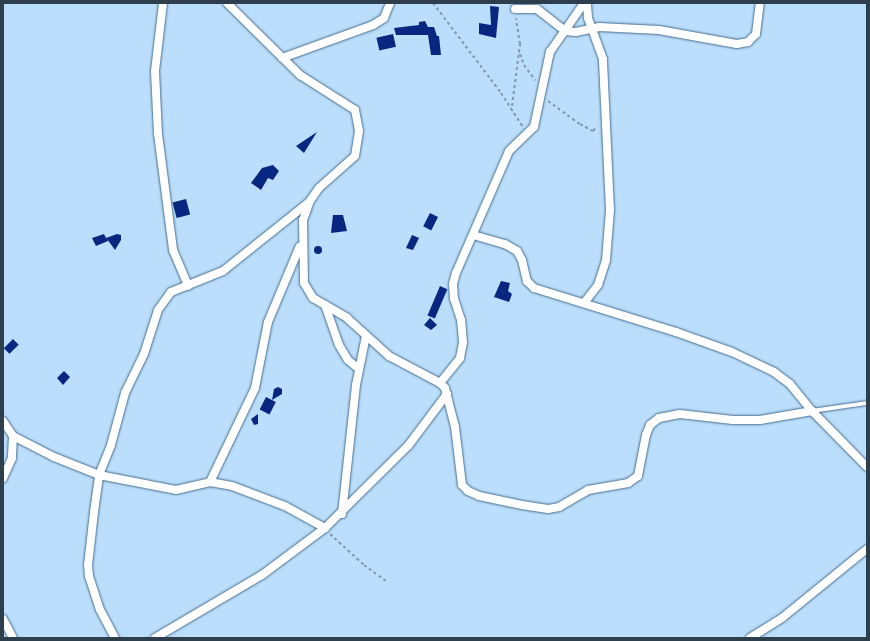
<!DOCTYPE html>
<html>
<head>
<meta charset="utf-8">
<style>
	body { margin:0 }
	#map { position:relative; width:870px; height:641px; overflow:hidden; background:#bbdefc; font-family:"Fira Sans",sans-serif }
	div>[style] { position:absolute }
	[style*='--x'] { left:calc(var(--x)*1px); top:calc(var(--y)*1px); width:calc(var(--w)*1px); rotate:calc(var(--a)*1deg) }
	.building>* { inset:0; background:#092680; transform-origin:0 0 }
	.round { border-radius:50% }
	.path>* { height:2px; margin-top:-1px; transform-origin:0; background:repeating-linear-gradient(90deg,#7e99b1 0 3px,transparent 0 6px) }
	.roads { filter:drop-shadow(0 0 1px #456d8f) drop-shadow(0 0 1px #456d8f) }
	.lane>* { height:4px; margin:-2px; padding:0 2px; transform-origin:2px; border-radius:2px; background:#fff }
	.street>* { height:8px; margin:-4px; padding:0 4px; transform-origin:4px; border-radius:4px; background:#fff }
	span { translate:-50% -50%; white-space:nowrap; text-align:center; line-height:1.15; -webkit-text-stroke:4px #d7e9f8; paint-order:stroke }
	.frame { position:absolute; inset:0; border:4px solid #2d3e4d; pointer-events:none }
</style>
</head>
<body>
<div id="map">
	<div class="building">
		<div style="clip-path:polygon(490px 6px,499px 7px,496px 38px,479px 34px,479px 23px,491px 25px)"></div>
		<div style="clip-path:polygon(425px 21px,428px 27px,434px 27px,437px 36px,439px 36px,441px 55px,431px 55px,428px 35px,396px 35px,394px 28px,419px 25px,419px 22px)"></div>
		<div style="left:393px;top:34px;width:13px;height:17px;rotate:77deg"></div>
		<div style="clip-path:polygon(317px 132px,304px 153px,296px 146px)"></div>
		<div style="clip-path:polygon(273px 165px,279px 171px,273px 180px,268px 178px,261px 190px,251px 183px,262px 168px)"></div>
		<div style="left:186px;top:199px;width:16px;height:14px;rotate:75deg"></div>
		<div style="left:430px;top:213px;width:9px;height:15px;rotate:27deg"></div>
		<div style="clip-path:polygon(333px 215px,343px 215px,347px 231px,331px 233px)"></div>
		<div style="clip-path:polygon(104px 234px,106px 238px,117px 234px,121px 235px,121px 240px,115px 250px,107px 239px,108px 241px,96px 246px,92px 238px)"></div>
		<div style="clip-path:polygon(412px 235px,419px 238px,413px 250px,406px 248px)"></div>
		<div class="round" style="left:314px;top:246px;width:8px;height:8px"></div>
		<div style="clip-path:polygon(501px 281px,510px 283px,508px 291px,512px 294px,509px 302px,494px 297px)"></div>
		<div style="left:440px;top:286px;width:8px;height:32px;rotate:23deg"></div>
		<div style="clip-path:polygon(430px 318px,437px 325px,431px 330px,424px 325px)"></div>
		<div style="left:13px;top:339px;width:8px;height:13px;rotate:45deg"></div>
		<div style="clip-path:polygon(64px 371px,70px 377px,63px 385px,57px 378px)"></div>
		<div style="clip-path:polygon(278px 387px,282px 389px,282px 394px,272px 400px,274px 389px)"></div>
		<div style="left:266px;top:397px;width:11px;height:14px;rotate:27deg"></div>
		<div style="clip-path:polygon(258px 414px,258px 424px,254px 425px,251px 419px)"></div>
	</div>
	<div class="path">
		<div style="--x:433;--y:3;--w:113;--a:52.9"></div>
		<div style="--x:501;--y:93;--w:40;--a:57.1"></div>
		<div style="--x:520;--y:54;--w:12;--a:70"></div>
		<div style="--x:524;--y:65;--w:19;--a:54"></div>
		<div style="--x:548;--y:101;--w:39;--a:36"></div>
		<div style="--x:580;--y:124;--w:15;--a:28"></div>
		<div style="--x:593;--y:131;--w:6;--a:-51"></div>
		<div style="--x:512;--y:106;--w:63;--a:-82.6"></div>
		<div style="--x:520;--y:44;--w:26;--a:-99"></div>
		<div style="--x:330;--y:534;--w:46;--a:42.4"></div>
		<div style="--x:364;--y:565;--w:29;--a:36"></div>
	</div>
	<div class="roads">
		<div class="lane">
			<div style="--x:812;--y:411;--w:56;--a:-8.3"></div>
		</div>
		<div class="street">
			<div style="--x:163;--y:3;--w:68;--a:96.7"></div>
			<div style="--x:155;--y:71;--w:63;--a:87.3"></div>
			<div style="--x:158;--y:134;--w:117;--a:82.6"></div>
			<div style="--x:173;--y:250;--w:39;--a:67"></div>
			<div style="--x:227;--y:3;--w:103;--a:44.6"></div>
			<div style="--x:300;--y:75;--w:65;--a:32.5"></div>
			<div style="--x:355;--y:110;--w:21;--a:79"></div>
			<div style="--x:359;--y:131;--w:25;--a:99"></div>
			<div style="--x:355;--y:156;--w:48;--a:138.4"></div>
			<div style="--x:319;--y:188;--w:16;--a:125"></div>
			<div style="--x:310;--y:201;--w:20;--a:110"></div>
			<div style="--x:303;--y:220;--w:63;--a:89.1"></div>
			<div style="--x:304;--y:283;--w:17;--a:59"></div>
			<div style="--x:313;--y:298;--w:39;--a:30"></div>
			<div style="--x:347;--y:318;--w:57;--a:42.1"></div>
			<div style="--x:389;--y:356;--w:58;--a:27.9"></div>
			<div style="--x:440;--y:383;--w:7;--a:45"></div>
			<div style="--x:445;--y:388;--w:40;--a:75.6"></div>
			<div style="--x:455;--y:427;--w:58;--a:83.1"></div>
			<div style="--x:462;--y:485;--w:8;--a:45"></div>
			<div style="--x:468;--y:491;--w:12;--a:24"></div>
			<div style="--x:479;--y:496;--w:44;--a:11.8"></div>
			<div style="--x:522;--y:505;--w:26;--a:9"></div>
			<div style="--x:548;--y:509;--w:11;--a:-10"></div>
			<div style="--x:559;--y:507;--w:34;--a:-30"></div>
			<div style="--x:588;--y:490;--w:41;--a:-9.9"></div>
			<div style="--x:628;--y:483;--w:12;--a:-35"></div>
			<div style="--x:638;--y:476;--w:42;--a:-79"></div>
			<div style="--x:646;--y:435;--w:11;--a:-68"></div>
			<div style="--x:650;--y:425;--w:11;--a:-38"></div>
			<div style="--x:659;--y:418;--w:21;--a:-11"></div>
			<div style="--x:680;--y:414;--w:53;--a:6.5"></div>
			<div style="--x:733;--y:420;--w:27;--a:0"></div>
			<div style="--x:760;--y:420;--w:53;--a:-9.8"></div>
			<div style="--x:515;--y:9;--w:22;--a:0"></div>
			<div style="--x:537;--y:9;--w:36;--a:38"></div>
			<div style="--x:565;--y:31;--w:11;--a:5"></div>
			<div style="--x:576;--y:32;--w:24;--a:-12"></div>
			<div style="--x:599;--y:27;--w:60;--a:2.9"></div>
			<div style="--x:659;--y:30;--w:79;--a:10.2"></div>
			<div style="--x:737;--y:44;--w:11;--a:-10"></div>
			<div style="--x:748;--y:42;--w:11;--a:-45"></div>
			<div style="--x:756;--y:34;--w:31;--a:-83"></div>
			<div style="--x:282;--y:58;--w:97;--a:-19.9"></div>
			<div style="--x:373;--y:25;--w:13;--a:-32"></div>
			<div style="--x:384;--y:18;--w:16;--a:-68"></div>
			<div style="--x:473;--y:235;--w:33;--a:16"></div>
			<div style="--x:505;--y:244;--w:14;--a:30"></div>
			<div style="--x:517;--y:251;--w:10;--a:61"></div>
			<div style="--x:522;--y:260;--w:22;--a:77"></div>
			<div style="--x:527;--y:281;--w:10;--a:45"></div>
			<div style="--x:534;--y:288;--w:149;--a:17.2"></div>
			<div style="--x:676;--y:332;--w:59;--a:19.7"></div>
			<div style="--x:732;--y:352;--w:47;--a:25.5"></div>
			<div style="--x:774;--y:372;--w:20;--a:37"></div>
			<div style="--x:790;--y:384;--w:35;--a:51"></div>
			<div style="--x:812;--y:411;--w:78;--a:45.5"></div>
			<div style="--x:584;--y:303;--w:23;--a:-52"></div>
			<div style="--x:598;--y:285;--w:26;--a:-72"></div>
			<div style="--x:606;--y:260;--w:50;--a:-85.4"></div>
			<div style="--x:610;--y:210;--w:151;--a:-92.7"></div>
			<div style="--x:603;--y:59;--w:44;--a:-110.1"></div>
			<div style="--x:588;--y:18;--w:15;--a:-94"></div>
			<div style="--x:325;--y:305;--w:42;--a:70.7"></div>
			<div style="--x:339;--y:345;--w:17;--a:59"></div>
			<div style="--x:348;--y:360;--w:14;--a:39"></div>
			<div style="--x:440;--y:383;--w:32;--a:-51"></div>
			<div style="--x:460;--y:358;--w:16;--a:-79"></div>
			<div style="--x:463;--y:342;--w:22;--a:-95"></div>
			<div style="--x:461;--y:320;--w:22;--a:-108"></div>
			<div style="--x:454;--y:299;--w:15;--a:-94"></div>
			<div style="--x:453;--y:284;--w:11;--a:-75"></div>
			<div style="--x:456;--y:273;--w:133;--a:-66.5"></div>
			<div style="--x:509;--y:151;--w:35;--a:-44"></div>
			<div style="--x:534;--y:127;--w:77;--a:-78"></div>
			<div style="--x:550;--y:52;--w:60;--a:-55.2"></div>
			<div style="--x:3;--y:421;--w:18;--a:56"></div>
			<div style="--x:13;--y:436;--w:22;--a:93"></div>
			<div style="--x:12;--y:458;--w:22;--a:114"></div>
			<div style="--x:13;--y:436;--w:46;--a:27.1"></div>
			<div style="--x:54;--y:457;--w:48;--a:21.8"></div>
			<div style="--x:99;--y:475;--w:78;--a:11"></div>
			<div style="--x:176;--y:490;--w:35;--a:-13"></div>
			<div style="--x:210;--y:482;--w:22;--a:10"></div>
			<div style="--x:232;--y:486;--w:57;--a:20.7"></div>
			<div style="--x:285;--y:506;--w:46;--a:28.8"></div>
			<div style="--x:210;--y:482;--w:104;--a:-64.4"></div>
			<div style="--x:255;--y:388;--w:67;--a:-78.9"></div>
			<div style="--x:268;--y:322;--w:82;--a:-67.2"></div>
			<div style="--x:342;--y:514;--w:130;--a:-83.8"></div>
			<div style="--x:356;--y:385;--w:50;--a:-78.5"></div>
			<div style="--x:3;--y:619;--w:21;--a:62"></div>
			<div style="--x:115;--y:638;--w:32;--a:-118"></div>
			<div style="--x:100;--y:610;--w:36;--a:-108"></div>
			<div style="--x:89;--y:576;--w:11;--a:-95"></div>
			<div style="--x:88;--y:565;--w:53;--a:-83.5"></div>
			<div style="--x:94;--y:512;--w:37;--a:-82"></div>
			<div style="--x:99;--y:475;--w:32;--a:-68"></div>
			<div style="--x:111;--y:445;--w:54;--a:-74.9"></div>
			<div style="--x:125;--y:393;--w:43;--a:-64"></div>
			<div style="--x:144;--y:354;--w:46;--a:-72.3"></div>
			<div style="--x:158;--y:310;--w:22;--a:-54"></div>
			<div style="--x:171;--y:292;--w:56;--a:-22"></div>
			<div style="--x:223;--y:271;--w:109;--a:-38.7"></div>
			<div style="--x:155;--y:638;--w:124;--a:-30.5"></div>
			<div style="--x:262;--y:575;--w:79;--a:-36.7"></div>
			<div style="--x:325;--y:528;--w:117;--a:-44.7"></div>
			<div style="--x:408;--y:446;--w:65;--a:-53.1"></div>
			<div style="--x:750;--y:638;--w:38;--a:-32"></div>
			<div style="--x:782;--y:618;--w:109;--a:-39.1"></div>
		</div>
	</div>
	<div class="frame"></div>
</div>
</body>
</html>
